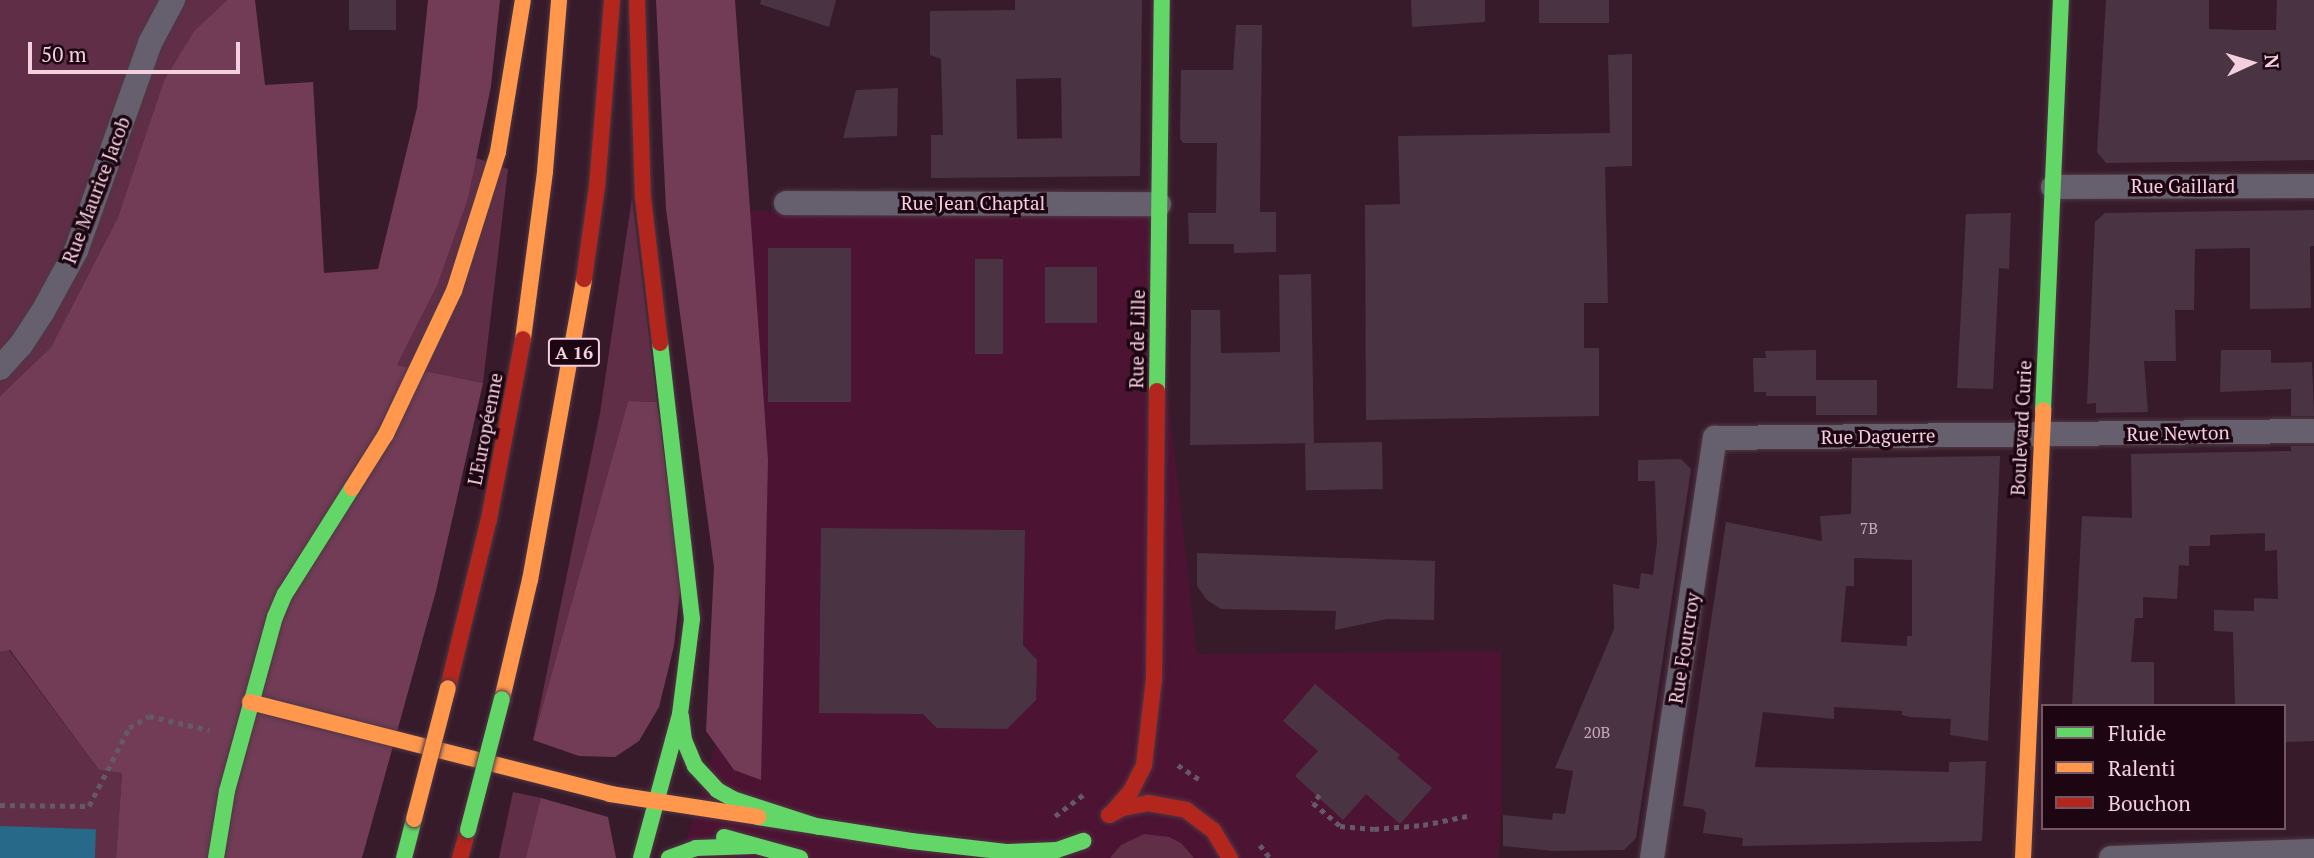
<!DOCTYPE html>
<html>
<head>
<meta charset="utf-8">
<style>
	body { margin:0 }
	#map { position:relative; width:2314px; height:858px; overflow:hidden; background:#371b2b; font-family:"PT Serif",serif }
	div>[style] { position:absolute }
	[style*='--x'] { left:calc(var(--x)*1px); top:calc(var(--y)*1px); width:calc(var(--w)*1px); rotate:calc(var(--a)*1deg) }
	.built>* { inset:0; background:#4c1333 }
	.green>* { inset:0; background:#612e48; transform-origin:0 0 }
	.forest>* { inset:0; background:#723c56 }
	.water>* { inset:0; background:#276988; transform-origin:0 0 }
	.building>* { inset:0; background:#4a3443; transform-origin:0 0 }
	.path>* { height:4.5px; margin-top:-2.25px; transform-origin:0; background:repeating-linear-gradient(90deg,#645966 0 5px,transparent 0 10px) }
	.roads { filter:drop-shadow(0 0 2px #4f3743) drop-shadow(0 0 2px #4f3743) }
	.street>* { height:24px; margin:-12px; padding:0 12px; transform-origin:12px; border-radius:12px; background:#66606e }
	.fast>* { height:16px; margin:-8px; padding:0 8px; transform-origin:8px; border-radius:8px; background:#63d668 }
	.slow>* { height:16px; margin:-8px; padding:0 8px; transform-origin:8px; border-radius:8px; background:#ff974d }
	.jam>* { height:16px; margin:-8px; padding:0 8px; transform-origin:8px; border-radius:8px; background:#b3261e }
	.bridges { filter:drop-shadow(0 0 2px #4f3743) drop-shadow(0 0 2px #4f3743) }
	.fast-bridge>* { height:16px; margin:-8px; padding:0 8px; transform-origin:8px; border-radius:8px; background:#63d668 }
	.slow-bridge>* { height:16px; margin:-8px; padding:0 8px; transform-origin:8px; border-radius:8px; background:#ff974d }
	span { translate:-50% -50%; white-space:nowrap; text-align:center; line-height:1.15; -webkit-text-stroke:7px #1d0612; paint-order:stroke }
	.number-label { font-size:16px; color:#caa9b8 }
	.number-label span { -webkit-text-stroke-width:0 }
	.shield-label span { padding:2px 5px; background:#1d0612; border:2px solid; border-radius:5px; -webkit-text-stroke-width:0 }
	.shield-label { font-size:18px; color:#f4d0df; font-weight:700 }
	.street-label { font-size:19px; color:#f4d0df }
	.legend { position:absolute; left:2041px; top:704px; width:245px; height:126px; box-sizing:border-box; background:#1d0612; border:2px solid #735764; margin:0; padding:9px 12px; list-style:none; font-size:21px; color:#f4d0df }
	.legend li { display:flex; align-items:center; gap:14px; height:35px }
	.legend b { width:35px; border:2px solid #735764 }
	.north { position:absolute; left:2216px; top:28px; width:70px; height:70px; -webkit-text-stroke:5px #1d0612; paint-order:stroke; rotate:86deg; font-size:19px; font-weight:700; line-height:28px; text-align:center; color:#f4d0df }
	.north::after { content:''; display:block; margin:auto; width:24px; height:32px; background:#f4d0df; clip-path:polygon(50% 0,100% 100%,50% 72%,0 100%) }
	.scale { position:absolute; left:28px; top:42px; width:212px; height:32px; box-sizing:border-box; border:4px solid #f4d0df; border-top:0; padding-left:9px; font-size:21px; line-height:24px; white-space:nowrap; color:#f4d0df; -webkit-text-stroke:5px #1d0612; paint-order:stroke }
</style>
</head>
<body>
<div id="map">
	<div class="built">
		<div style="clip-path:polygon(666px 209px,1148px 217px,1197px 654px,1501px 651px,1502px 804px,1498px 858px,681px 858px,715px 746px,714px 567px)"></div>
	</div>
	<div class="green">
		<div style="clip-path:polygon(0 0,227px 0,194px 31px,164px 80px,118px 217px,51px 347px,0 396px)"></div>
		<div style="clip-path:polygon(476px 158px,508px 169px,483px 383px,397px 365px,437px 286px,468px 199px)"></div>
		<div style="clip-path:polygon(632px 198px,657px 402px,628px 401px,533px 740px,600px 413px)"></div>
		<div style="clip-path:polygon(9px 650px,99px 770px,122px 773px,116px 858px,0 858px,0 652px)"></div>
		<div style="left:513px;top:792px;width:29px;height:68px;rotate:12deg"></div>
		<div style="clip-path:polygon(1144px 834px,1169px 837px,1181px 843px,1194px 858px,1110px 858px,1121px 845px)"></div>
	</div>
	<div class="forest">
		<div style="clip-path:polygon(227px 0,255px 0,265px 85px,313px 82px,324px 273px,378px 269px,417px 108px,428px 0,500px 0,491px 86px,468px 199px,437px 286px,397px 365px,483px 383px,436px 591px,362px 858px,116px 858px,122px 773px,99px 770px,10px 650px,0 652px,0 396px,51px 347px,118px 217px,164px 80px,194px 31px)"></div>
		<div style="clip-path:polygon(656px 0,735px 0,768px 460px,761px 780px,734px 770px,706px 731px,714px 567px,666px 209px)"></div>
		<div style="clip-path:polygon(628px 401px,657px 402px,681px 583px,674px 646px,659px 707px,639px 741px,615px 757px,579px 756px,533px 740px)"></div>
		<div style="clip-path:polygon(541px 798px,608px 817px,616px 858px,526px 858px)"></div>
	</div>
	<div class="water">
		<div style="left:0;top:826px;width:96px;height:32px;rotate:2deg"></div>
	</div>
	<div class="building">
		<div style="left:349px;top:0;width:47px;height:30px"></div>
		<div style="clip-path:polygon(761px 0,836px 0,829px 27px,760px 4px)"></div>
		<div style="clip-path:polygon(evenodd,1015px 0,1142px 0,1140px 176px,931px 178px,931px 135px,943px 135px,941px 59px,930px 55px,930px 11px,1015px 10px,1015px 0,1061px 78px,1062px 138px,1017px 139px,1016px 79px,1061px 78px)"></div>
		<div style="clip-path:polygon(1411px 0,1485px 0,1485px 22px,1412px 27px)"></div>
		<div style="left:1539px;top:0;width:70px;height:23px"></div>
		<div style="clip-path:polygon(2106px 0,2209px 0,2209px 29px,2242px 30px,2276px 30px,2277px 0,2314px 0,2314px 160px,2106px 163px,2097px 152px)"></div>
		<div style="clip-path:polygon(1236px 25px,1262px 25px,1260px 212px,1276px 212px,1276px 252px,1234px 253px,1234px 244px,1189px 244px,1188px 213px,1216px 213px,1217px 143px,1183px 143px,1180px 138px,1181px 70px,1233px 70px)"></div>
		<div style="clip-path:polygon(1632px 54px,1632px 166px,1605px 167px,1608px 303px,1584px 303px,1584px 348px,1599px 348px,1599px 416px,1366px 420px,1365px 205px,1400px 204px,1398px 136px,1610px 133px,1608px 55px)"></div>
		<div style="clip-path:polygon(898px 88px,897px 136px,843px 138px,856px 90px)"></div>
		<div style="clip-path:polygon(2314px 210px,2314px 246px,2310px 246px,2311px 308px,2250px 309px,2250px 248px,2195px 249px,2194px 310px,2175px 310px,2176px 361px,2144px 361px,2148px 412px,2096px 413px,2096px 403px,2087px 404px,2095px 222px,2105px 213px)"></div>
		<div style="clip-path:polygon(2011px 213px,2009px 269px,1999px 268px,1993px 389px,1957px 388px,1966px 214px)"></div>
		<div style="left:851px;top:248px;width:154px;height:83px;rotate:90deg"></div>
		<div style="left:975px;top:259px;width:28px;height:95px"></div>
		<div style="left:1097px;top:267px;width:56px;height:52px;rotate:90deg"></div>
		<div style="clip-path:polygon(1311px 274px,1314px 443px,1190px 445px,1191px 310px,1220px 310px,1221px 353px,1280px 352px,1279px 275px)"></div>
		<div style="clip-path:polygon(1816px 350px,1816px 396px,1766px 396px,1766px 392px,1754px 392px,1753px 358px,1766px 358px,1765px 351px)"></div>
		<div style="clip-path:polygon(2221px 350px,2271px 350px,2271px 363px,2312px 362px,2314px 416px,2291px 416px,2291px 389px,2220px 392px)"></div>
		<div style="left:1877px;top:380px;width:35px;height:61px;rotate:90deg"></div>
		<div style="left:1382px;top:442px;width:47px;height:77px;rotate:89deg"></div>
		<div style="clip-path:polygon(2291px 446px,2314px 446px,2314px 741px,2284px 742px,2284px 706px,2235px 706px,2233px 632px,2214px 631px,2214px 610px,2254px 611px,2254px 598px,2278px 599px,2277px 550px,2265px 551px,2265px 533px,2210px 535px,2210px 546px,2189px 546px,2189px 566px,2179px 565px,2177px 599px,2143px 597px,2143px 618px,2135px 618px,2131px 662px,2154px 662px,2154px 706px,2072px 706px,2082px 516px,2132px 518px,2131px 454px,2291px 451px)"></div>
		<div style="clip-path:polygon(evenodd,2000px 456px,1988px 741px,1950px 735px,1951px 719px,1910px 717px,1902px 715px,1902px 711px,1834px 707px,1834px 719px,1763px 712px,1755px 767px,1949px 772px,1949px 762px,1986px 761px,1982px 841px,1742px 846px,1743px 838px,1703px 833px,1706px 813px,1703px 809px,1683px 806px,1726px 522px,1822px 541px,1820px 516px,1851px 514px,1852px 458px,2000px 456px,1854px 558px,1912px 560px,1912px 636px,1907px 636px,1907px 646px,1841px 642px,1846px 586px,1854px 586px,1854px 558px)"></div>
		<div style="clip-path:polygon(1681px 459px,1691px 469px,1636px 838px,1624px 850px,1553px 851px,1503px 846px,1503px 815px,1552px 820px,1553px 813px,1565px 814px,1573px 771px,1555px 768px,1614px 629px,1613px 584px,1639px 589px,1641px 573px,1653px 575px,1657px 543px,1655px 481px,1638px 481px,1638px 460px)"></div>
		<div style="clip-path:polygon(821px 528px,1025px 530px,1023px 645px,1037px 660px,1036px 700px,1007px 729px,937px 728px,923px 714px,819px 713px)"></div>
		<div style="clip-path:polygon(1197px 553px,1435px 561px,1434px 620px,1387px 619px,1335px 630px,1336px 611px,1221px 609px,1207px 600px,1197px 586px)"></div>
		<div style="clip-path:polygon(1315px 684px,1400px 755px,1397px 758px,1432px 788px,1400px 824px,1366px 794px,1343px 820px,1295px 776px,1318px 751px,1283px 721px)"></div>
	</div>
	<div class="path">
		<div style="--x:1178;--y:765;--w:27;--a:34"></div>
		<div style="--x:1320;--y:795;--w:11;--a:131"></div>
		<div style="--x:1313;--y:803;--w:35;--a:40"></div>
		<div style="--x:1340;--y:826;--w:34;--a:5"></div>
		<div style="--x:1374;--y:829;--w:49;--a:-4.7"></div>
		<div style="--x:1423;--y:825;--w:45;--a:-11.6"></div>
		<div style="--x:0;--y:805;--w:89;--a:0.6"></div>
		<div style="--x:89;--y:806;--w:88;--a:-62.9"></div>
		<div style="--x:129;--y:728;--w:23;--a:-31"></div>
		<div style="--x:149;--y:716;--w:62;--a:13.1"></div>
		<div style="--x:1055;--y:816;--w:36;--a:-37"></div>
		<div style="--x:1260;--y:845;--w:16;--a:52"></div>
	</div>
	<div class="roads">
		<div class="street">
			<div style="--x:2053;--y:187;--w:261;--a:-0.2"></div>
			<div style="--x:786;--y:203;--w:373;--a:0.2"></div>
			<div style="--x:0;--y:368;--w:31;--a:-48"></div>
			<div style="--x:21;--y:345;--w:38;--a:-57"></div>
			<div style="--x:42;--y:313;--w:71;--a:-61.3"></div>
			<div style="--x:76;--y:251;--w:221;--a:-70.4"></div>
			<div style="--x:150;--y:43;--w:49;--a:-61.9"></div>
			<div style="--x:1652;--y:858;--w:425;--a:-81.5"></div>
			<div style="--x:1715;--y:438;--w:599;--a:-0.67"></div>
			<div style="--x:2111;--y:858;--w:203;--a:-2"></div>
		</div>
		<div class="fast">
			<div style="--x:1157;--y:391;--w:391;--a:-89.3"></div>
			<div style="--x:2043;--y:410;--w:410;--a:-87.5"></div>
			<div style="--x:681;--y:716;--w:24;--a:83"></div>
			<div style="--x:684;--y:740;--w:28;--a:67"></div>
			<div style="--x:695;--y:766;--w:33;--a:47"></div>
			<div style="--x:717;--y:790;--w:18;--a:29"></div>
			<div style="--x:733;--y:799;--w:90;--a:18"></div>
			<div style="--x:758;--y:817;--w:155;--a:8.9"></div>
			<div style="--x:911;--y:841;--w:98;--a:6.5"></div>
			<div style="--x:1008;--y:852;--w:49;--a:-2.3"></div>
			<div style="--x:1057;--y:850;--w:28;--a:-19"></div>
			<div style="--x:724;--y:837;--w:79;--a:15.4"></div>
			<div style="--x:216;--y:858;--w:68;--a:-80.7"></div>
			<div style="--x:227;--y:791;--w:180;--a:-74.6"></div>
			<div style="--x:275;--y:617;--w:25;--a:-67"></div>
			<div style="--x:285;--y:594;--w:125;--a:-57.7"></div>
			<div style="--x:404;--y:858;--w:40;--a:-75.6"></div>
			<div style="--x:641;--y:858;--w:149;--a:-74.8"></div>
			<div style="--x:680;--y:714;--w:96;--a:-82.8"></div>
			<div style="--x:692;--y:619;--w:278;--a:-96.6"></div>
			<div style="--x:669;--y:858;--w:29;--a:-20"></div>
			<div style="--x:696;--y:848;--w:57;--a:-2"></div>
		</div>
		<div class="slow">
			<div style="--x:523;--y:339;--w:169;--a:-82.5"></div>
			<div style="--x:545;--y:171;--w:172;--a:-85.3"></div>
			<div style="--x:352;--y:488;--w:64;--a:-57.8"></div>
			<div style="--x:386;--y:434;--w:158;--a:-64.6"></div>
			<div style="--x:454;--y:291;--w:146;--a:-72.4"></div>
			<div style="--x:498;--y:152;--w:154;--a:-80.7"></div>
			<div style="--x:502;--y:699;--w:122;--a:-76.8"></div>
			<div style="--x:530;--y:580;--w:306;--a:-79.8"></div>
			<div style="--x:250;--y:702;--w:372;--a:14.3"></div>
			<div style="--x:610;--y:794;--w:150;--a:8.8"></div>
			<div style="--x:2023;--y:858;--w:448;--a:-87.4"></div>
		</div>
		<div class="jam">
			<div style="--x:637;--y:0;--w:198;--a:88.3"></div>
			<div style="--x:643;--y:198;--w:146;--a:83.3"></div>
			<div style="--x:584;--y:279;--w:93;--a:-82"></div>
			<div style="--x:597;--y:187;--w:188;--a:-85.4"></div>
			<div style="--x:448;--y:688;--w:174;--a:-76.4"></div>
			<div style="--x:489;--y:519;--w:183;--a:-79.3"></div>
			<div style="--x:1111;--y:814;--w:30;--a:-49"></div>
			<div style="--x:1131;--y:791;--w:29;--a:-63"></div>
			<div style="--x:1144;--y:765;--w:87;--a:-83.4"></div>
			<div style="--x:1154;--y:679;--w:288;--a:-89.4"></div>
			<div style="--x:1109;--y:815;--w:16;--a:-27"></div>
			<div style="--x:1123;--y:808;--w:25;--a:-11"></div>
			<div style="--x:1148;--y:803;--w:39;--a:10"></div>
			<div style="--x:1186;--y:810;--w:34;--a:37"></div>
			<div style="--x:1213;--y:830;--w:33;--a:59"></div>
			<div style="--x:460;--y:858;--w:29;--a:-74"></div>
		</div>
	</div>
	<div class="bridges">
		<div class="fast-bridge">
			<div style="--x:468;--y:830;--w:135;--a:-75.5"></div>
		</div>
		<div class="slow-bridge">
			<div style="--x:414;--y:819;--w:135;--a:-75.5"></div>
		</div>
	</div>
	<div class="number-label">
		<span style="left:1869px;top:528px">7B</span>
		<span style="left:1597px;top:732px">20B</span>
	</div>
	<div class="shield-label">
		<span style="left:574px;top:352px">A 16</span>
	</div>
	<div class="street-label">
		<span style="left:2183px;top:186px">Rue Gaillard</span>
		<span style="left:96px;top:190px;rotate:-69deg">Rue Maurice Jacob</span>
		<span style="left:973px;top:203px">Rue Jean Chaptal</span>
		<span style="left:1137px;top:339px;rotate:-89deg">Rue de Lille</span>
		<span style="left:2021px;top:428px;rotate:-87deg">Boulevard Curie</span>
		<span style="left:485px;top:429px;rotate:-79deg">L'Européenne</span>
		<span style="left:2178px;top:433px;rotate:-1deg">Rue Newton</span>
		<span style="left:1878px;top:436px;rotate:-1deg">Rue Daguerre</span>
		<span style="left:1684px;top:648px;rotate:-81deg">Rue Fourcroy</span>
	</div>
	<ul class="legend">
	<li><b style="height:9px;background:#63d668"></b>Fluide</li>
	<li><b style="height:9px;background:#ff974d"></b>Ralenti</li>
	<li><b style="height:9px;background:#b3261e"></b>Bouchon</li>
	</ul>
	<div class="north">N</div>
	<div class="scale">50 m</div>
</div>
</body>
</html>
